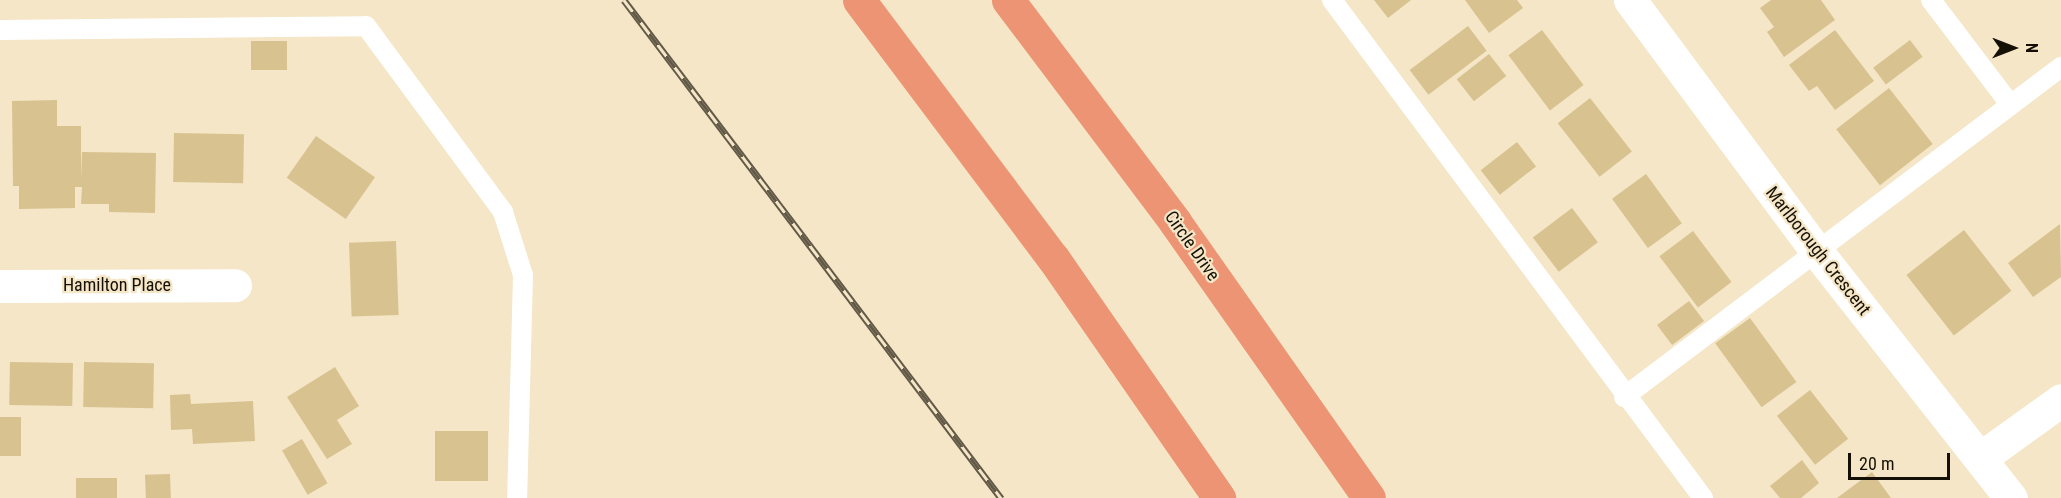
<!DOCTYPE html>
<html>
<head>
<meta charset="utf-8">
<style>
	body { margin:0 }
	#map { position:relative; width:2061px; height:498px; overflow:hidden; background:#f4e6c6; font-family:"Roboto Condensed",sans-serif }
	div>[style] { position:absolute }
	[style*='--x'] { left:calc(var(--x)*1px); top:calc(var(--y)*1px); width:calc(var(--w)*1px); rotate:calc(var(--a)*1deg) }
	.building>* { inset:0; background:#d8c290; transform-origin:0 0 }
	.lane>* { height:20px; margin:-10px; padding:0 10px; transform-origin:10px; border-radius:10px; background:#fff }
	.street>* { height:33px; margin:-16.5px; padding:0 16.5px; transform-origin:16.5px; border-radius:16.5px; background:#fff }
	.highway>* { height:33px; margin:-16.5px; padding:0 16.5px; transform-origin:16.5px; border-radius:16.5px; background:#ec9473 }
	.rail>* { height:7px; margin-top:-3.5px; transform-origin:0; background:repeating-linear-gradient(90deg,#f4e6c6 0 14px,#625947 0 28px); box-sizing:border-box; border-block:2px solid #625947 }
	span { translate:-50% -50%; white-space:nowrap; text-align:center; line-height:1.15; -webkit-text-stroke:4.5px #f4e6c6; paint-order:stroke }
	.street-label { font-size:18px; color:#151005 }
	.north { position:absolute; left:1983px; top:18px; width:60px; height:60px; -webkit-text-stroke:4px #f4e6c6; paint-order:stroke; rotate:90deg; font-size:16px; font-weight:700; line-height:24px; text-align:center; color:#151005 }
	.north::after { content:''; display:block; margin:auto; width:21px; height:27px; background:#151005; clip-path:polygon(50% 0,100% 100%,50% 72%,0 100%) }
	.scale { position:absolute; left:1848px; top:453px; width:102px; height:27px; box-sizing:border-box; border:3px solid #151005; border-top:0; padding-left:8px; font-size:18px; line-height:21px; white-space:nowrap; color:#151005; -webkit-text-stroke:4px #f4e6c6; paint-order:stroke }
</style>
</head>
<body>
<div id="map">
	<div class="building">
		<div style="clip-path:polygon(1374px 0,1411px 0,1388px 18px)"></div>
		<div style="clip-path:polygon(1465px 0,1517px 0,1523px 8px,1489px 33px)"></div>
		<div style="clip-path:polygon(1771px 0,1821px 0,1835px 20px,1784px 57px,1767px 32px,1774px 27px,1760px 8px)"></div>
		<div style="left:1468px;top:26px;width:31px;height:73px;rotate:53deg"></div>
		<div style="left:1542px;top:30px;width:69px;height:42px;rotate:53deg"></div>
		<div style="clip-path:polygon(1835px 30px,1874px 81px,1835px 110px,1817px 86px,1809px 91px,1789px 65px)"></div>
		<div style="left:1910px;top:40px;width:21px;height:46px;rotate:53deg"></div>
		<div style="left:287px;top:41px;width:29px;height:36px;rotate:90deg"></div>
		<div style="left:1489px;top:54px;width:28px;height:41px;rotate:52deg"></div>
		<div style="left:1889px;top:88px;width:71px;height:67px;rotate:52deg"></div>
		<div style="left:1590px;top:98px;width:68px;height:41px;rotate:52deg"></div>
		<div style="clip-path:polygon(57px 100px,57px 126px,81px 126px,81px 180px,82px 152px,156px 153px,155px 213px,109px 212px,109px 204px,81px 204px,82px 187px,75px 187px,75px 208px,19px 209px,19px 186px,13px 186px,12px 101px)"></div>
		<div style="left:174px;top:133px;width:70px;height:49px;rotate:1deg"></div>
		<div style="left:316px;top:136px;width:72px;height:51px;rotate:35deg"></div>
		<div style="left:1517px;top:142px;width:31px;height:46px;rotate:52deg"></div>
		<div style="left:1646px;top:174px;width:61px;height:42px;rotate:54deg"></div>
		<div style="left:1572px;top:208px;width:43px;height:49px;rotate:53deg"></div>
		<div style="clip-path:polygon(2060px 224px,2061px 277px,2033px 297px,2008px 263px)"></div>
		<div style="left:1964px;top:230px;width:77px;height:73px;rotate:52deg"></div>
		<div style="left:1693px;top:231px;width:64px;height:42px;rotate:53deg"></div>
		<div style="left:396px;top:241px;width:74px;height:47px;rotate:88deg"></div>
		<div style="left:1689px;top:301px;width:25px;height:40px;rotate:53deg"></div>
		<div style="left:1750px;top:318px;width:79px;height:43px;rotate:54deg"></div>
		<div style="left:10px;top:362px;width:63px;height:43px;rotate:1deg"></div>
		<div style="left:84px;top:362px;width:70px;height:45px;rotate:1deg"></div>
		<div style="clip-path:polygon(335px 367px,359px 406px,337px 420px,352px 444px,327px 459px,287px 397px)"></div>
		<div style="left:1810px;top:390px;width:62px;height:42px;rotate:52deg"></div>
		<div style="clip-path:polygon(190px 394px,191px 404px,253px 401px,255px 441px,193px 444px,192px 429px,171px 430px,170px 395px)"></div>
		<div style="left:0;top:417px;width:21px;height:39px"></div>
		<div style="left:435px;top:431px;width:53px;height:50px"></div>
		<div style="left:302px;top:439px;width:51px;height:23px;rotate:60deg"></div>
		<div style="clip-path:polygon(1802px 460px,1819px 483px,1801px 498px,1780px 498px,1770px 486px)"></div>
		<div style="clip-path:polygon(1872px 472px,1891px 498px,1837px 498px)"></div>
		<div style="left:170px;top:474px;width:24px;height:25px;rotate:88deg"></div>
		<div style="left:76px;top:478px;width:41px;height:20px"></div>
	</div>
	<div class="lane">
		<div style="--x:1332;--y:0;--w:621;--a:53.31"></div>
		<div style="--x:1931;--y:0;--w:131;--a:52.8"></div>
		<div style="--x:0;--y:30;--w:366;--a:-0.6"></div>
		<div style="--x:366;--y:26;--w:231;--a:53.6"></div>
		<div style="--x:503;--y:212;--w:66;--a:72.4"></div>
		<div style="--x:523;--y:275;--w:223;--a:91.5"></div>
		<div style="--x:1624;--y:397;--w:548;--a:-37.06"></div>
	</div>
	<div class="street">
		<div style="--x:1630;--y:0;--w:315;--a:53.4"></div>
		<div style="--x:1818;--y:253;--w:312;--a:51.8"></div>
		<div style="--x:0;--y:286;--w:235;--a:-0.2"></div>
		<div style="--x:1982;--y:457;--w:97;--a:-35.8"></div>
	</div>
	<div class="highway">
		<div style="--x:859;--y:0;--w:323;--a:53.1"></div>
		<div style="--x:1053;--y:258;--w:292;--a:55.3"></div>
		<div style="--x:1008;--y:0;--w:278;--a:53"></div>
		<div style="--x:1175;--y:222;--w:337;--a:54.9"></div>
	</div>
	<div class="rail">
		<div style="--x:624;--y:0;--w:625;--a:52.87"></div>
	</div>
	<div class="street-label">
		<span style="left:1192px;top:246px;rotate:55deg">Circle Drive</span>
		<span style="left:1818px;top:251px;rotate:52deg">Marlborough Crescent</span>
		<span style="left:117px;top:285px">Hamilton Place</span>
	</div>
	<div class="north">N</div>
	<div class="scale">20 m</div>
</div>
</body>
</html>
